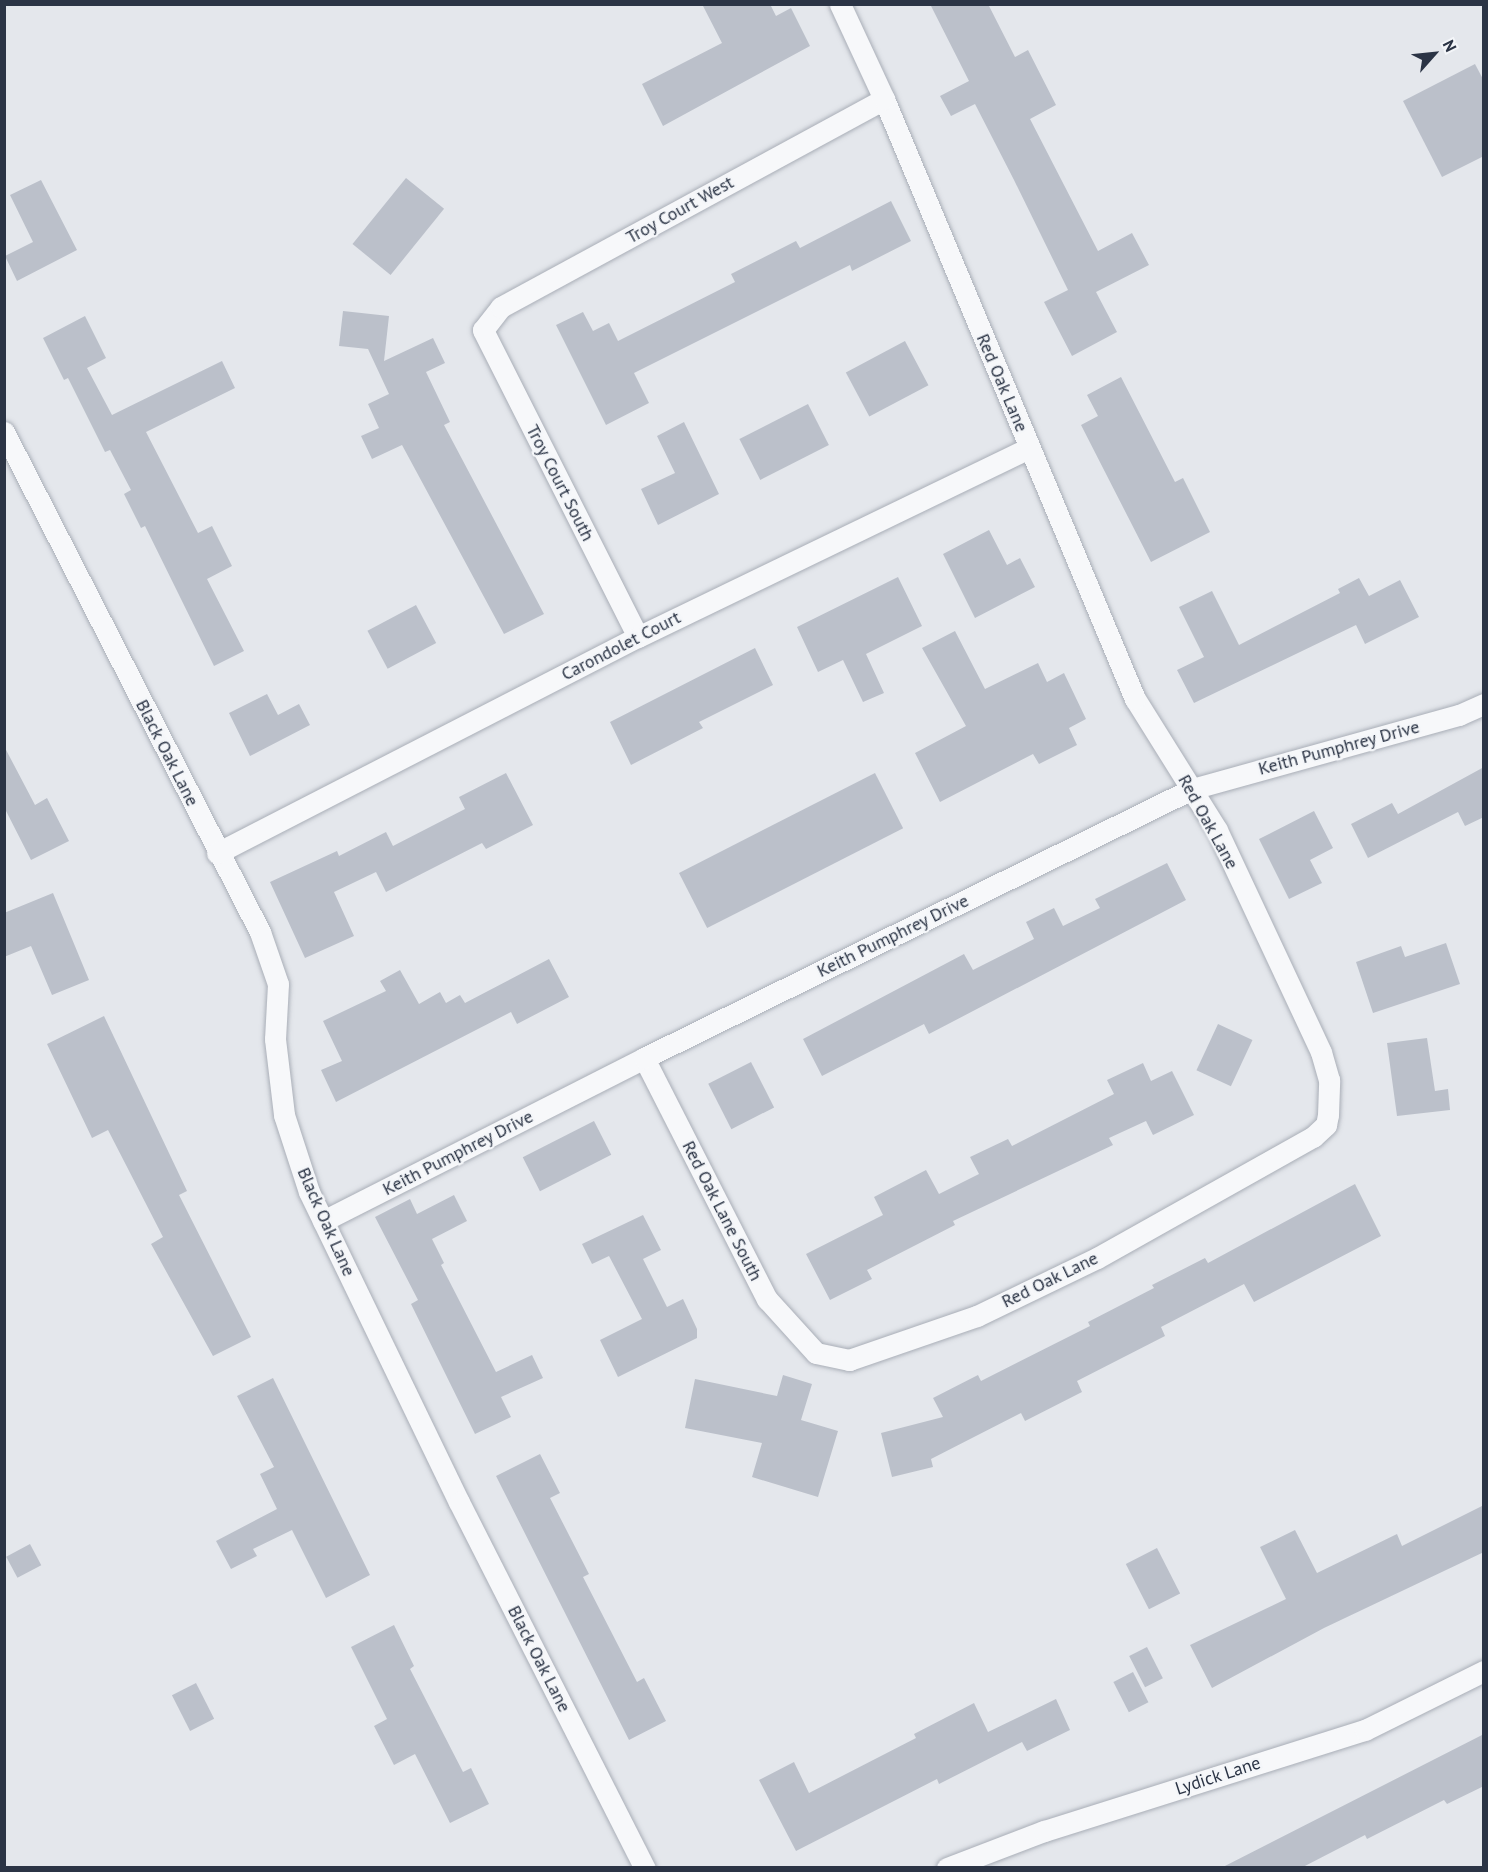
<!DOCTYPE html>
<html>
<head>
<meta charset="utf-8">
<style>
	body { margin:0 }
	#map { position:relative; width:1488px; height:1872px; overflow:hidden; background:#e4e7ec; font-family:"PT Sans",sans-serif }
	div>[style] { position:absolute }
	[style*='--x'] { left:calc(var(--x)*1px); top:calc(var(--y)*1px); width:calc(var(--w)*1px); rotate:calc(var(--a)*1deg) }
	.building>* { inset:0; background:#bbc0ca; transform-origin:0 0 }
	.roads { filter:drop-shadow(0 0 2px #a9aeb7) drop-shadow(0 0 2px #a9aeb7) }
	.minor>* { height:21px; margin:-10.5px; padding:0 10.5px; transform-origin:10.5px; border-radius:10.5px; background:#f7f8fa }
	span { translate:-50% -50%; white-space:nowrap; text-align:center; line-height:1.15; -webkit-text-stroke:4.5px #f4f6f9; paint-order:stroke }
	.street-label { font-size:18px; color:#2b3445 }
	.frame { position:absolute; inset:0; border:6px solid #2b3445; pointer-events:none }
	.north { position:absolute; left:1404px; top:24px; width:60px; height:60px; -webkit-text-stroke:4px #f4f6f9; paint-order:stroke; rotate:63deg; font-size:16px; font-weight:700; line-height:24px; text-align:center; color:#2b3445 }
	.north::after { content:''; display:block; margin:auto; width:21px; height:27px; background:#2b3445; clip-path:polygon(50% 0,100% 100%,50% 72%,0 100%) }
</style>
</head>
<body>
<div id="map">
	<div class="building">
		<div style="clip-path:polygon(702px 4px,770px 4px,776px 16px,791px 8px,810px 46px,663px 126px,642px 84px,722px 43px)"></div>
		<div style="clip-path:polygon(930px 4px,988px 4px,1015px 57px,1028px 50px,1056px 105px,1030px 119px,1098px 251px,1132px 233px,1149px 265px,1096px 292px,1117px 332px,1072px 356px,1044px 302px,1068px 290px,1014px 180px,975px 104px,951px 116px,940px 96px,969px 81px)"></div>
		<div style="clip-path:polygon(1475px 64px,1484px 81px,1484px 156px,1442px 177px,1403px 101px)"></div>
		<div style="left:406px;top:178px;width:49px;height:85px;rotate:39deg"></div>
		<div style="clip-path:polygon(41px 180px,77px 250px,17px 281px,5px 256px,33px 242px,10px 195px)"></div>
		<div style="clip-path:polygon(891px 201px,911px 241px,852px 271px,850px 265px,634px 373px,649px 403px,606px 425px,556px 325px,583px 312px,593px 331px,609px 323px,618px 341px,735px 282px,731px 274px,796px 241px,800px 248px)"></div>
		<div style="clip-path:polygon(343px 311px,389px 316px,384px 361px,433px 338px,445px 363px,426px 372px,450px 422px,444px 425px,544px 614px,504px 634px,402px 445px,372px 459px,361px 436px,379px 428px,368px 404px,389px 394px,368px 349px,339px 346px)"></div>
		<div style="clip-path:polygon(85px 316px,106px 358px,87px 368px,112px 415px,222px 361px,235px 388px,146px 432px,198px 533px,212px 526px,232px 566px,207px 579px,244px 651px,214px 666px,145px 526px,141px 528px,124px 494px,131px 490px,110px 450px,105px 452px,68px 378px,64px 380px,43px 338px)"></div>
		<div style="left:905px;top:341px;width:50px;height:67px;rotate:62deg"></div>
		<div style="clip-path:polygon(1121px 377px,1175px 482px,1183px 478px,1210px 532px,1151px 562px,1081px 425px,1098px 416px,1087px 395px)"></div>
		<div style="left:808px;top:404px;width:46px;height:77px;rotate:63deg"></div>
		<div style="clip-path:polygon(684px 422px,719px 494px,658px 525px,641px 489px,675px 473px,657px 436px)"></div>
		<div style="clip-path:polygon(989px 530px,1007px 565px,1020px 558px,1035px 587px,975px 618px,943px 554px)"></div>
		<div style="clip-path:polygon(898px 577px,922px 626px,866px 654px,884px 693px,863px 702px,843px 660px,818px 672px,797px 627px)"></div>
		<div style="clip-path:polygon(1359px 578px,1369px 596px,1400px 580px,1419px 617px,1365px 644px,1356px 625px,1194px 703px,1177px 670px,1204px 657px,1179px 607px,1212px 591px,1239px 645px,1340px 593px,1338px 589px)"></div>
		<div style="left:416px;top:605px;width:43px;height:55px;rotate:62deg"></div>
		<div style="clip-path:polygon(955px 631px,985px 689px,1038px 663px,1047px 682px,1064px 673px,1086px 719px,1069px 728px,1077px 745px,1039px 764px,1033px 754px,940px 802px,915px 753px,966px 726px,922px 648px)"></div>
		<div style="clip-path:polygon(755px 648px,773px 685px,699px 722px,703px 728px,631px 765px,610px 722px)"></div>
		<div style="clip-path:polygon(267px 694px,278px 715px,299px 704px,310px 725px,250px 756px,229px 713px)"></div>
		<div style="clip-path:polygon(4px 746px,35px 805px,47px 798px,69px 841px,31px 860px,4px 807px)"></div>
		<div style="clip-path:polygon(1484px 767px,1484px 817px,1465px 826px,1458px 812px,1368px 858px,1351px 824px,1392px 803px,1398px 814px)"></div>
		<div style="clip-path:polygon(506px 773px,533px 825px,486px 849px,482px 843px,386px 892px,376px 872px,334px 892px,354px 936px,305px 958px,270px 882px,337px 851px,339px 856px,386px 832px,393px 846px,465px 809px,459px 797px)"></div>
		<div style="left:875px;top:773px;width:62px;height:220px;rotate:63deg"></div>
		<div style="clip-path:polygon(1314px 811px,1333px 848px,1310px 860px,1322px 883px,1289px 899px,1259px 839px)"></div>
		<div style="clip-path:polygon(1167px 863px,1186px 900px,929px 1034px,924px 1024px,822px 1076px,803px 1039px,964px 954px,973px 970px,1034px 939px,1026px 922px,1054px 908px,1063px 926px,1100px 908px,1095px 899px)"></div>
		<div style="clip-path:polygon(53px 893px,89px 980px,52px 995px,31px 946px,4px 957px,4px 913px)"></div>
		<div style="clip-path:polygon(1446px 943px,1460px 984px,1373px 1013px,1356px 962px,1401px 946px,1405px 957px)"></div>
		<div style="clip-path:polygon(549px 959px,569px 997px,517px 1024px,511px 1012px,336px 1102px,321px 1070px,342px 1061px,323px 1021px,386px 991px,380px 981px,400px 970px,419px 1004px,440px 992px,446px 1003px,460px 995px,465px 1003px)"></div>
		<div style="clip-path:polygon(104px 1016px,187px 1191px,179px 1195px,251px 1337px,213px 1356px,151px 1244px,163px 1237px,108px 1130px,92px 1138px,47px 1044px)"></div>
		<div style="left:1218px;top:1024px;width:38px;height:51px;rotate:25deg"></div>
		<div style="clip-path:polygon(1427px 1038px,1435px 1091px,1448px 1089px,1450px 1110px,1397px 1116px,1387px 1043px)"></div>
		<div style="left:751px;top:1062px;width:51px;height:48px;rotate:63deg"></div>
		<div style="clip-path:polygon(1143px 1063px,1151px 1081px,1172px 1071px,1194px 1115px,1153px 1135px,1146px 1121px,1109px 1138px,1113px 1145px,953px 1221px,955px 1225px,867px 1270px,872px 1279px,830px 1300px,806px 1254px,883px 1215px,874px 1197px,926px 1170px,939px 1194px,979px 1174px,970px 1157px,1008px 1139px,1012px 1146px,1114px 1094px,1107px 1080px)"></div>
		<div style="left:594px;top:1121px;width:38px;height:80px;rotate:63deg"></div>
		<div style="clip-path:polygon(1355px 1184px,1381px 1236px,1254px 1302px,1244px 1284px,1161px 1327px,1165px 1336px,1077px 1381px,1082px 1392px,1025px 1421px,1021px 1413px,931px 1459px,933px 1467px,892px 1477px,881px 1433px,943px 1417px,933px 1398px,978px 1375px,981px 1381px,1090px 1326px,1088px 1322px,1154px 1288px,1152px 1285px,1205px 1258px,1208px 1263px)"></div>
		<div style="clip-path:polygon(454px 1195px,467px 1221px,432px 1239px,444px 1263px,441px 1265px,496px 1372px,532px 1355px,543px 1378px,501px 1397px,511px 1417px,475px 1434px,411px 1304px,418px 1300px,375px 1217px,410px 1199px,417px 1214px)"></div>
		<div style="clip-path:polygon(643px 1215px,661px 1250px,643px 1259px,667px 1307px,683px 1299px,697px 1329px,697px 1338px,618px 1377px,600px 1340px,642px 1319px,609px 1256px,592px 1264px,582px 1244px)"></div>
		<div style="clip-path:polygon(783px 1375px,812px 1384px,801px 1420px,838px 1431px,818px 1497px,752px 1477px,762px 1443px,685px 1428px,695px 1379px,777px 1396px)"></div>
		<div style="clip-path:polygon(273px 1378px,370px 1575px,326px 1598px,292px 1530px,253px 1549px,257px 1556px,231px 1569px,216px 1541px,277px 1509px,260px 1474px,274px 1467px,237px 1396px)"></div>
		<div style="clip-path:polygon(540px 1454px,560px 1493px,550px 1498px,589px 1574px,583px 1577px,637px 1682px,644px 1678px,666px 1721px,629px 1740px,496px 1476px)"></div>
		<div style="clip-path:polygon(1484px 1505px,1484px 1552px,1324px 1628px,1212px 1688px,1190px 1645px,1286px 1599px,1260px 1547px,1295px 1530px,1317px 1573px,1397px 1534px,1402px 1546px)"></div>
		<div style="left:30px;top:1544px;width:24px;height:27px;rotate:62deg"></div>
		<div style="left:1157px;top:1548px;width:51px;height:35px;rotate:63deg"></div>
		<div style="clip-path:polygon(394px 1625px,414px 1666px,410px 1669px,463px 1772px,471px 1768px,489px 1804px,450px 1823px,415px 1754px,394px 1765px,374px 1726px,387px 1719px,351px 1647px)"></div>
		<div style="left:1147px;top:1647px;width:35px;height:20px;rotate:63deg"></div>
		<div style="left:1133px;top:1672px;width:34px;height:22px;rotate:63deg"></div>
		<div style="left:196px;top:1683px;width:40px;height:27px;rotate:63deg"></div>
		<div style="clip-path:polygon(1056px 1699px,1070px 1730px,1027px 1751px,1022px 1742px,939px 1784px,937px 1779px,796px 1851px,759px 1780px,794px 1762px,809px 1793px,916px 1738px,914px 1734px,974px 1703px,988px 1732px)"></div>
		<div style="clip-path:polygon(1484px 1734px,1484px 1786px,1447px 1804px,1444px 1800px,1367px 1839px,1365px 1835px,1301px 1868px,1221px 1868px)"></div>
	</div>
	<div class="roads">
		<div class="minor">
			<div style="--x:4;--y:432;--w:562;--a:62.89"></div>
			<div style="--x:260;--y:932;--w:55;--a:70.9"></div>
			<div style="--x:278;--y:984;--w:55;--a:93.1"></div>
			<div style="--x:275;--y:1039;--w:77;--a:83.2"></div>
			<div style="--x:284;--y:1115;--w:81;--a:72"></div>
			<div style="--x:309;--y:1192;--w:344;--a:64.2"></div>
			<div style="--x:459;--y:1502;--w:411;--a:63.1"></div>
			<div style="--x:638;--y:637;--w:344;--a:-116.8"></div>
			<div style="--x:483;--y:330;--w:29;--a:-52"></div>
			<div style="--x:501;--y:307;--w:436;--a:-28.5"></div>
			<div style="--x:217;--y:853;--w:473;--a:-27.2"></div>
			<div style="--x:638;--y:637;--w:434;--a:-25.8"></div>
			<div style="--x:644;--y:1058;--w:271;--a:63"></div>
			<div style="--x:767;--y:1299;--w:73;--a:47.8"></div>
			<div style="--x:816;--y:1353;--w:34;--a:12"></div>
			<div style="--x:849;--y:1360;--w:135;--a:-19"></div>
			<div style="--x:977;--y:1316;--w:133;--a:-25.8"></div>
			<div style="--x:1097;--y:1258;--w:248;--a:-29.3"></div>
			<div style="--x:1313;--y:1137;--w:18;--a:-43"></div>
			<div style="--x:1326;--y:1125;--w:10;--a:-79"></div>
			<div style="--x:1328;--y:1115;--w:35;--a:-88"></div>
			<div style="--x:1329;--y:1080;--w:29;--a:-106"></div>
			<div style="--x:1321;--y:1052;--w:245;--a:-115.1"></div>
			<div style="--x:1217;--y:830;--w:155;--a:-122"></div>
			<div style="--x:1135;--y:699;--w:650;--a:-112.7"></div>
			<div style="--x:884;--y:99;--w:105;--a:-114.9"></div>
			<div style="--x:323;--y:1221;--w:360;--a:-26.9"></div>
			<div style="--x:644;--y:1058;--w:610;--a:-26.15"></div>
			<div style="--x:1192;--y:789;--w:277;--a:-15.5"></div>
			<div style="--x:1459;--y:715;--w:27;--a:-24"></div>
			<div style="--x:947;--y:1868;--w:104;--a:-20.9"></div>
			<div style="--x:1044;--y:1831;--w:337;--a:-17.5"></div>
			<div style="--x:1365;--y:1730;--w:133;--a:-26.4"></div>
		</div>
	</div>
	<div class="street-label">
		<span style="left:680px;top:210px;rotate:-29deg">Troy Court West</span>
		<span style="left:1002px;top:383px;rotate:67deg">Red Oak Lane</span>
		<span style="left:560px;top:483px;rotate:63deg">Troy Court South</span>
		<span style="left:621px;top:646px;rotate:-27deg">Carondolet Court</span>
		<span style="left:1339px;top:748px;rotate:-15deg">Keith Pumphrey Drive</span>
		<span style="left:167px;top:753px;rotate:63deg">Black Oak Lane</span>
		<span style="left:1208px;top:822px;rotate:61deg">Red Oak Lane</span>
		<span style="left:893px;top:936px;rotate:-26deg">Keith Pumphrey Drive</span>
		<span style="left:458px;top:1153px;rotate:-27deg">Keith Pumphrey Drive</span>
		<span style="left:722px;top:1211px;rotate:63deg">Red Oak Lane South</span>
		<span style="left:326px;top:1222px;rotate:66deg">Black Oak Lane</span>
		<span style="left:1050px;top:1280px;rotate:-26deg">Red Oak Lane</span>
		<span style="left:539px;top:1659px;rotate:63deg">Black Oak Lane</span>
		<span style="left:1218px;top:1776px;rotate:-18deg">Lydick Lane</span>
	</div>
	<div class="frame"></div>
	<div class="north">N</div>
</div>
</body>
</html>
